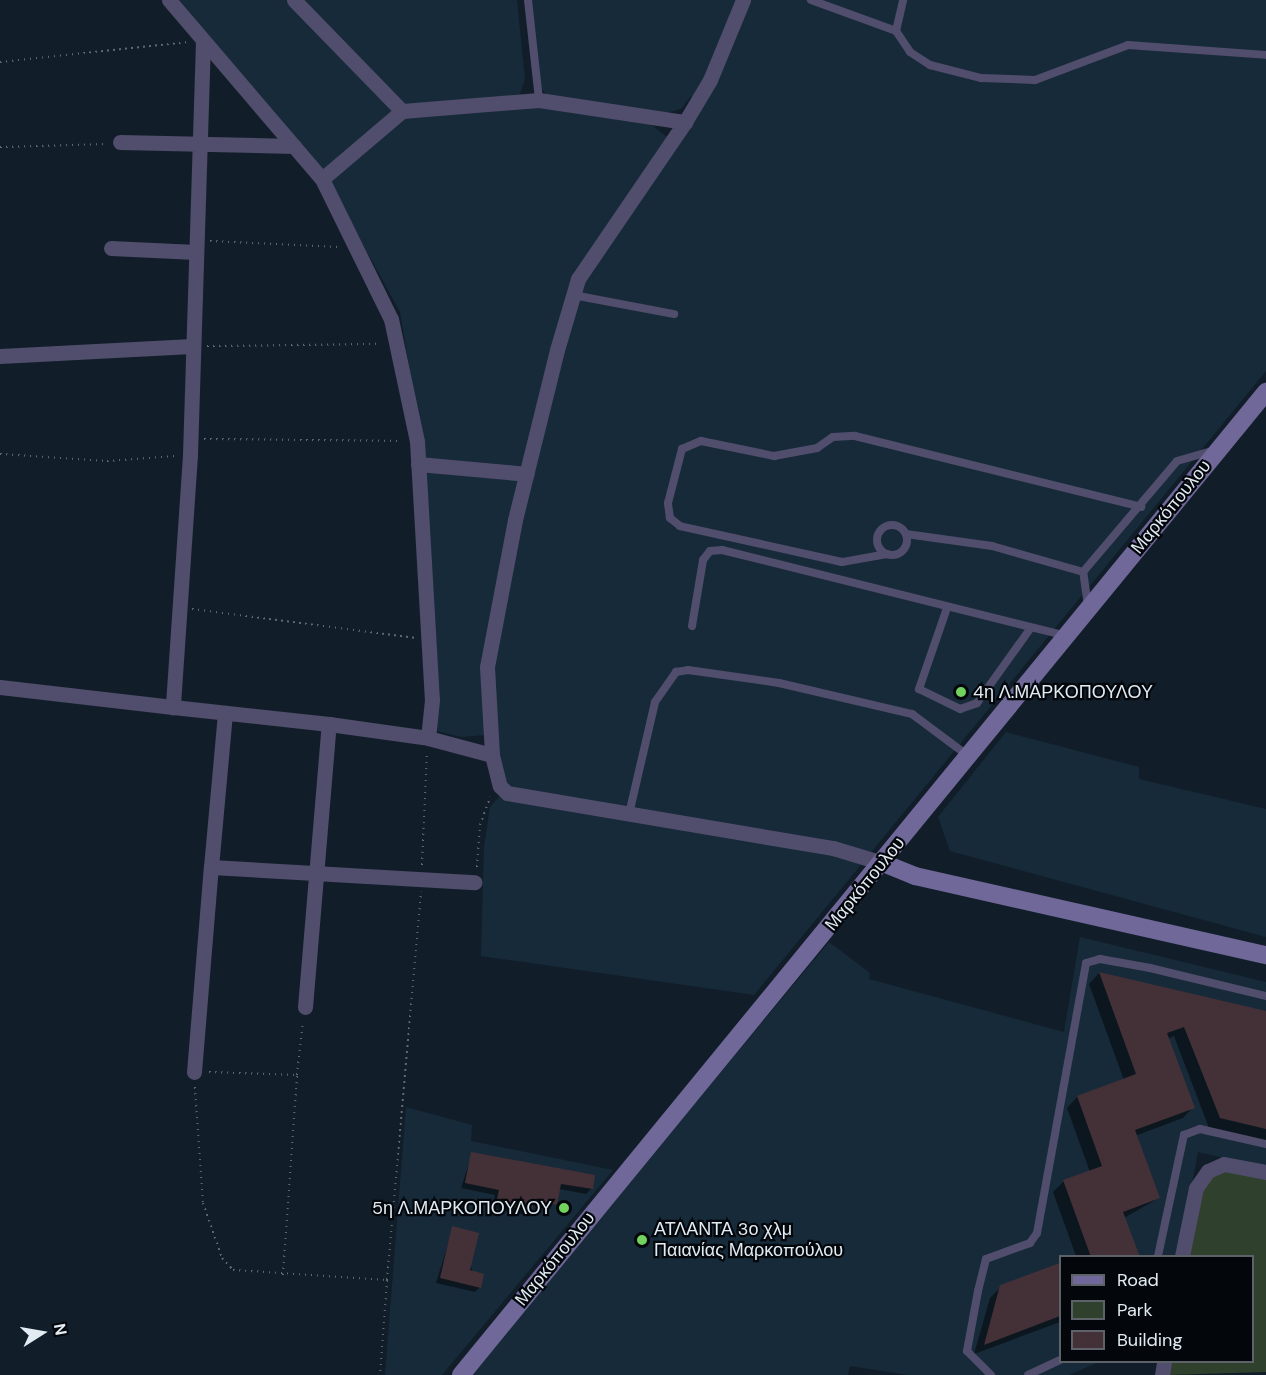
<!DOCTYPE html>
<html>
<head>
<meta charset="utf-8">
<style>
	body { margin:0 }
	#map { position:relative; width:1266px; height:1375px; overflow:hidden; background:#111e29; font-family:"DM Sans",sans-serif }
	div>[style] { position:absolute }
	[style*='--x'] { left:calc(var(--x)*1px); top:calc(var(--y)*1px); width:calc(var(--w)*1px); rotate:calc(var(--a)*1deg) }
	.built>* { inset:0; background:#172a39 }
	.green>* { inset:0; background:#2f402d }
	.shadow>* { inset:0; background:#0007 }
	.building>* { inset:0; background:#443137 }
	.path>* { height:2px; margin-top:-1px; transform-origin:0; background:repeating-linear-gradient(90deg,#5e6a73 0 1.5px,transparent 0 6px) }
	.lane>* { height:8px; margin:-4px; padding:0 4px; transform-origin:4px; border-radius:4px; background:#514d6c }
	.lane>.ring { margin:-4px; padding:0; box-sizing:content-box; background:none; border:8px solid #514d6c; border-radius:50% }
	.street>* { height:15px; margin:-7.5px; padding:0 7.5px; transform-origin:7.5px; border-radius:7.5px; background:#514d6c }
	.secondary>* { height:18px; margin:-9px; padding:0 9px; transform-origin:9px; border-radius:9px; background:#706899 }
	.dots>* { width:16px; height:16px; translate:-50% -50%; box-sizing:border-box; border:3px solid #03070c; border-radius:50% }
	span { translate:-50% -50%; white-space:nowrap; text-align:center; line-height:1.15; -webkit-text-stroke:4.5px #03070c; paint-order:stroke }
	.street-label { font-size:18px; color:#e2ebf2 }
	.poi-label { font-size:18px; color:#e2ebf2 }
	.left { translate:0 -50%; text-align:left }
	.right { translate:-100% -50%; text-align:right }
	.legend { position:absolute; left:1059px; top:1255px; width:195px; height:108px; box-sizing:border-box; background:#03070c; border:2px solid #5c6268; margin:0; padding:8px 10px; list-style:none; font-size:18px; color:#e2ebf2 }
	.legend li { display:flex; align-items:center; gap:12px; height:30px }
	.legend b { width:30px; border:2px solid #5c6268 }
	.north { position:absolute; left:12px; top:1303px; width:60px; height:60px; -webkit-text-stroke:4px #03070c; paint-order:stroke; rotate:79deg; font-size:16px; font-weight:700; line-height:24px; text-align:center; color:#e2ebf2 }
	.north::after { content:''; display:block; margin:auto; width:21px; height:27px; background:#e2ebf2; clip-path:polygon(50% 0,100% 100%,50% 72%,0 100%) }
</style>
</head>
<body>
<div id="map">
	<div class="built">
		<div style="clip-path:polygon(179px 0,289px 0,398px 112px,323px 174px)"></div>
		<div style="clip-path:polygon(302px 0,517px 0,525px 79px,518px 99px,399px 104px)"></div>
		<div style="clip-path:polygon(530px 0,1266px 0,1266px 371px,754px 995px,481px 956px,484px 847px,490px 807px,500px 796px,499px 734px,461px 737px,433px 730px,421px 437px,400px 312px,327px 179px,404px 114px,540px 103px,649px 123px,667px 137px,703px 102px,691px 96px,681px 109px,663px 114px,547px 95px,541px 89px)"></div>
		<div style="clip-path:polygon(1006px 732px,1139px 767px,1139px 779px,1266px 809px,1266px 937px,950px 851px,938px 817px)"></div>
		<div style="clip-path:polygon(1080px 937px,1266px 982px,1266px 1167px,1198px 1152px,1178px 1256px,1060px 1256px,1060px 1362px,1099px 1362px,1069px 1375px,908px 1375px,850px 1366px,848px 1375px,469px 1375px,829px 942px,870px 973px,869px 979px,1064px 1032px)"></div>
		<div style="clip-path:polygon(406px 1107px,472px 1125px,471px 1141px,613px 1170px,442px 1375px,385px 1375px)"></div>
	</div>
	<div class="green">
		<div style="clip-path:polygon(1218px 1170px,1266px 1177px,1266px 1372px,1166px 1375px,1168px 1362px,1252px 1362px,1252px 1256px,1186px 1256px,1200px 1185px)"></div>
	</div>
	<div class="shadow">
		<div style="clip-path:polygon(1099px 973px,1266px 1013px,1266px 1141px,1209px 1128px,1174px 1036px,1168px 1039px,1193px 1107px,1183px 1118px,1135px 1136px,1159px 1198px,1124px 1218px,1138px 1256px,1076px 1256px,1053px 1192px,1063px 1182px,1090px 1172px,1067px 1108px,1077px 1097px,1124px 1080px,1089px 984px)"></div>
		<div style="clip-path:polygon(472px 1154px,593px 1176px,591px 1189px,586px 1194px,559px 1189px,550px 1209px,531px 1205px,525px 1215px,492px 1208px,495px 1195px,461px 1188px)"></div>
		<div style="clip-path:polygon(453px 1228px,480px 1287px,475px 1292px,436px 1283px)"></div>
		<div style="clip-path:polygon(1060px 1265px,1060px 1322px,974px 1354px,990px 1298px,1001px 1287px)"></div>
	</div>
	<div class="building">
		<div style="clip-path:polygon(1099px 972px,1266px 1011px,1266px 1129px,1220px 1118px,1184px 1027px,1167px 1033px,1195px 1108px,1135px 1130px,1160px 1198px,1123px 1212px,1140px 1257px,1091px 1257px,1063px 1180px,1102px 1166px,1077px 1096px,1136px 1074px)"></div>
		<div style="clip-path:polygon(471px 1152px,595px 1175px,593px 1189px,561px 1184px,557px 1205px,534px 1200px,532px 1211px,496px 1204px,499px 1190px,465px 1183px)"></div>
		<div style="clip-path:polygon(452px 1226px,479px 1233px,470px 1270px,484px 1274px,481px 1288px,440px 1278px)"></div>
		<div style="clip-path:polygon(1060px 1263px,1060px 1316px,984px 1345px,1000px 1285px)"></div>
	</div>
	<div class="path">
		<div style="--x:0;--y:62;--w:189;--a:-6.1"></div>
		<div style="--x:0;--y:147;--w:105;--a:-1.6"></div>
		<div style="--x:210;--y:241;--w:129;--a:2.7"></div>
		<div style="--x:207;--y:346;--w:174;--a:-0.7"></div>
		<div style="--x:204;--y:439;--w:198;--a:0.6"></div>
		<div style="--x:0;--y:454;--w:107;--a:3.7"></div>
		<div style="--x:107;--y:461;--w:68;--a:-4.2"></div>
		<div style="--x:192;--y:609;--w:226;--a:7.4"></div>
		<div style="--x:422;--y:865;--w:114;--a:-87.5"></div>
		<div style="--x:477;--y:867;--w:42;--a:-85.9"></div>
		<div style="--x:480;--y:825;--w:30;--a:-70"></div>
		<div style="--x:209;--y:1072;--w:88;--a:2"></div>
		<div style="--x:297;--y:1075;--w:54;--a:-83.7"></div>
		<div style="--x:195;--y:1087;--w:116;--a:86.1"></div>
		<div style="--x:203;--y:1203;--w:58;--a:70.9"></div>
		<div style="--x:222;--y:1258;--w:16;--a:47"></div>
		<div style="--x:233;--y:1270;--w:154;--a:3.7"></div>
		<div style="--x:387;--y:1280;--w:95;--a:94.2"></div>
		<div style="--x:283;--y:1275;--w:200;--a:-86"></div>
		<div style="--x:387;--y:1280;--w:390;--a:-85"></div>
	</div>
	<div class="lane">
		<div style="--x:528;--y:0;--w:101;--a:83.7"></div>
		<div style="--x:811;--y:0;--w:90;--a:20"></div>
		<div style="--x:896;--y:31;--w:25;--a:56"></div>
		<div style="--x:910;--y:52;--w:24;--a:33"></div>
		<div style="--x:930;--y:65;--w:53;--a:14.3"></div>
		<div style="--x:981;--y:78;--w:54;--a:2.1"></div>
		<div style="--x:1035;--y:80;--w:99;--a:-20.6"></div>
		<div style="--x:1128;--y:45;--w:138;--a:4.1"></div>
		<div style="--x:896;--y:31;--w:32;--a:-77"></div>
		<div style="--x:573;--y:295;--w:103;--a:10.7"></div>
		<div class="ring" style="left:877px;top:525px;width:22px;height:22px"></div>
		<div style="--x:906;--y:534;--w:87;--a:7.9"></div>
		<div style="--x:992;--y:546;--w:95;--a:15.9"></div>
		<div style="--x:887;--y:554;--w:46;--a:169.9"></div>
		<div style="--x:842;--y:562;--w:166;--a:-167.5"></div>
		<div style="--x:680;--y:526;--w:13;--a:-141"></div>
		<div style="--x:670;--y:518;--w:15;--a:-98"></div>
		<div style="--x:668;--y:503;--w:56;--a:-75.5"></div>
		<div style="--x:682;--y:449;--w:21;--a:-23"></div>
		<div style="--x:701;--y:441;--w:75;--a:11.6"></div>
		<div style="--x:774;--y:456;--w:44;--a:-10.5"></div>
		<div style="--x:817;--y:448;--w:19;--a:-35"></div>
		<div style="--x:833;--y:437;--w:22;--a:-3"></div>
		<div style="--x:855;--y:436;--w:295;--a:13.9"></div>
		<div style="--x:1088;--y:606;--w:34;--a:-98"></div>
		<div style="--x:1083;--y:572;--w:145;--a:-49.7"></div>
		<div style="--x:1177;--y:461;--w:36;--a:-16"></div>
		<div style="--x:947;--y:608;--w:86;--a:109.1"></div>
		<div style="--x:919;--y:689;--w:46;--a:26"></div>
		<div style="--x:960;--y:709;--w:18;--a:-19"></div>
		<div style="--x:977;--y:703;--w:91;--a:-54.4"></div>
		<div style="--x:692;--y:626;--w:67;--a:-80.5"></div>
		<div style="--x:703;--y:560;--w:11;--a:-52"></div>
		<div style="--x:710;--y:551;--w:12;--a:-5"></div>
		<div style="--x:722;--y:550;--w:352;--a:14"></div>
		<div style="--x:629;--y:814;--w:115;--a:-76.9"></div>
		<div style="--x:655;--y:702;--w:37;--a:-55"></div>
		<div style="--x:676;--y:672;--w:12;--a:-9"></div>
		<div style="--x:688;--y:670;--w:92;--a:8.1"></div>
		<div style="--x:779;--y:683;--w:137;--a:13.1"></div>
		<div style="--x:912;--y:714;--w:69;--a:36.7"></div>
		<div style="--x:1158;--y:1256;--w:124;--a:-77.9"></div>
		<div style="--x:1184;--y:1135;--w:17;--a:-21"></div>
		<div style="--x:1200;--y:1129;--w:68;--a:12.8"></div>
		<div style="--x:991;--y:1375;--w:34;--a:-135"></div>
		<div style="--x:967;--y:1351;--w:61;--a:-79.6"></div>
		<div style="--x:978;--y:1291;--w:33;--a:-76"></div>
		<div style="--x:986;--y:1259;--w:47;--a:-20"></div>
		<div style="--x:1030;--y:1243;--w:12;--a:-55"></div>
		<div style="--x:1037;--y:1233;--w:274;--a:-79.7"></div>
		<div style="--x:1086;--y:963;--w:15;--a:-16"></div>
		<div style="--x:1100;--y:959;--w:51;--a:10.2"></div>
		<div style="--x:1150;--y:968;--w:119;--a:13.6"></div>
		<div style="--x:1028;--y:1375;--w:35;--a:-25"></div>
	</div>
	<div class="street">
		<div style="--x:169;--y:0;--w:235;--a:49.5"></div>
		<div style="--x:322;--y:179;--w:156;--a:63.8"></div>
		<div style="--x:391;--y:319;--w:125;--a:78"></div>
		<div style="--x:417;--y:441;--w:259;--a:86.7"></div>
		<div style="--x:432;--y:700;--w:38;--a:96"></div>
		<div style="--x:294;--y:0;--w:155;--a:45.8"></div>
		<div style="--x:203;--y:41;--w:414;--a:91.8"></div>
		<div style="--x:190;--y:455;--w:253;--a:93.9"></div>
		<div style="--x:173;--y:707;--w:157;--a:6.2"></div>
		<div style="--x:685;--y:122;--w:190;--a:124.3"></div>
		<div style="--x:578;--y:279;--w:74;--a:106.5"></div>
		<div style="--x:557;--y:350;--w:175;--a:103.9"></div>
		<div style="--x:515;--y:520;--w:150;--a:100.8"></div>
		<div style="--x:487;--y:667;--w:88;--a:86.7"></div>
		<div style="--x:492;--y:755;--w:32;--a:76"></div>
		<div style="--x:500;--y:786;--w:10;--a:45"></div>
		<div style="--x:507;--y:793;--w:331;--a:9.6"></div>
		<div style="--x:833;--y:848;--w:52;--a:16.7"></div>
		<div style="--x:120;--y:142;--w:174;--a:1.3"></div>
		<div style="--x:322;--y:179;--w:105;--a:-40.4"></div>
		<div style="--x:402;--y:111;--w:137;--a:-4.6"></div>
		<div style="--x:539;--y:100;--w:148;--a:8.6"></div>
		<div style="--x:685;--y:122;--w:49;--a:-59.2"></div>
		<div style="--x:710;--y:80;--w:87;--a:-67.6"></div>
		<div style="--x:111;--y:248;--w:85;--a:2.7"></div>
		<div style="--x:0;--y:356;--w:192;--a:-3"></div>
		<div style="--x:418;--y:464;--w:109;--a:5.2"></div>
		<div style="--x:0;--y:687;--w:174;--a:6.6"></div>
		<div style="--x:211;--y:867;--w:155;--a:-84.8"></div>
		<div style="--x:305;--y:1007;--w:284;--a:-85.2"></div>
		<div style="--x:329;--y:724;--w:100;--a:8"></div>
		<div style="--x:428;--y:738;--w:66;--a:14.9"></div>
		<div style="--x:194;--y:1072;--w:206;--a:-85.3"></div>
		<div style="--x:211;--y:867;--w:264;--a:3.3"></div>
		<div style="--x:1182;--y:1256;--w:69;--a:-78.4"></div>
		<div style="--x:1196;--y:1188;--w:21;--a:-55"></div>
		<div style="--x:1208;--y:1171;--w:17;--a:-24"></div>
		<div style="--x:1224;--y:1164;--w:43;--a:10.8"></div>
		<div style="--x:1162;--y:1375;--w:13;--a:-81"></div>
	</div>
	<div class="secondary">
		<div style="--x:883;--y:863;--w:35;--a:22"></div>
		<div style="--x:915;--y:876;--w:360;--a:12.7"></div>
		<div style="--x:461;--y:1375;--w:1271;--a:-50.69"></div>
	</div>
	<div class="dots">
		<div style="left:961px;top:692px;background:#71d35e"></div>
		<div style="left:564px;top:1208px;background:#71d35e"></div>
		<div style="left:642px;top:1240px;background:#71d35e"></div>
	</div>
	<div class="street-label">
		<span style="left:1171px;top:507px;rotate:-51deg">Μαρκόπουλου</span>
		<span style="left:865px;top:884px;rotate:-51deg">Μαρκόπουλου</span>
		<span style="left:555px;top:1259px;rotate:-51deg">Μαρκόπουλου</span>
	</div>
	<div class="poi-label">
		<span class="left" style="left:973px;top:692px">4η Λ.ΜΑΡΚΟΠΟΥΛΟΥ</span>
		<span class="right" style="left:552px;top:1208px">5η Λ.ΜΑΡΚΟΠΟΥΛΟΥ</span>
		<span class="left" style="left:654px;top:1240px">ΑΤΛΑΝΤΑ 3ο χλμ<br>Παιανίας Μαρκοπούλου</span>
	</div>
	<ul class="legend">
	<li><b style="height:8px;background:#706899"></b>Road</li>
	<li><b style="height:16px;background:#2f402d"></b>Park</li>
	<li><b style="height:16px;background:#443137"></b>Building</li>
	</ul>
	<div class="north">N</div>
</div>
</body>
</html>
